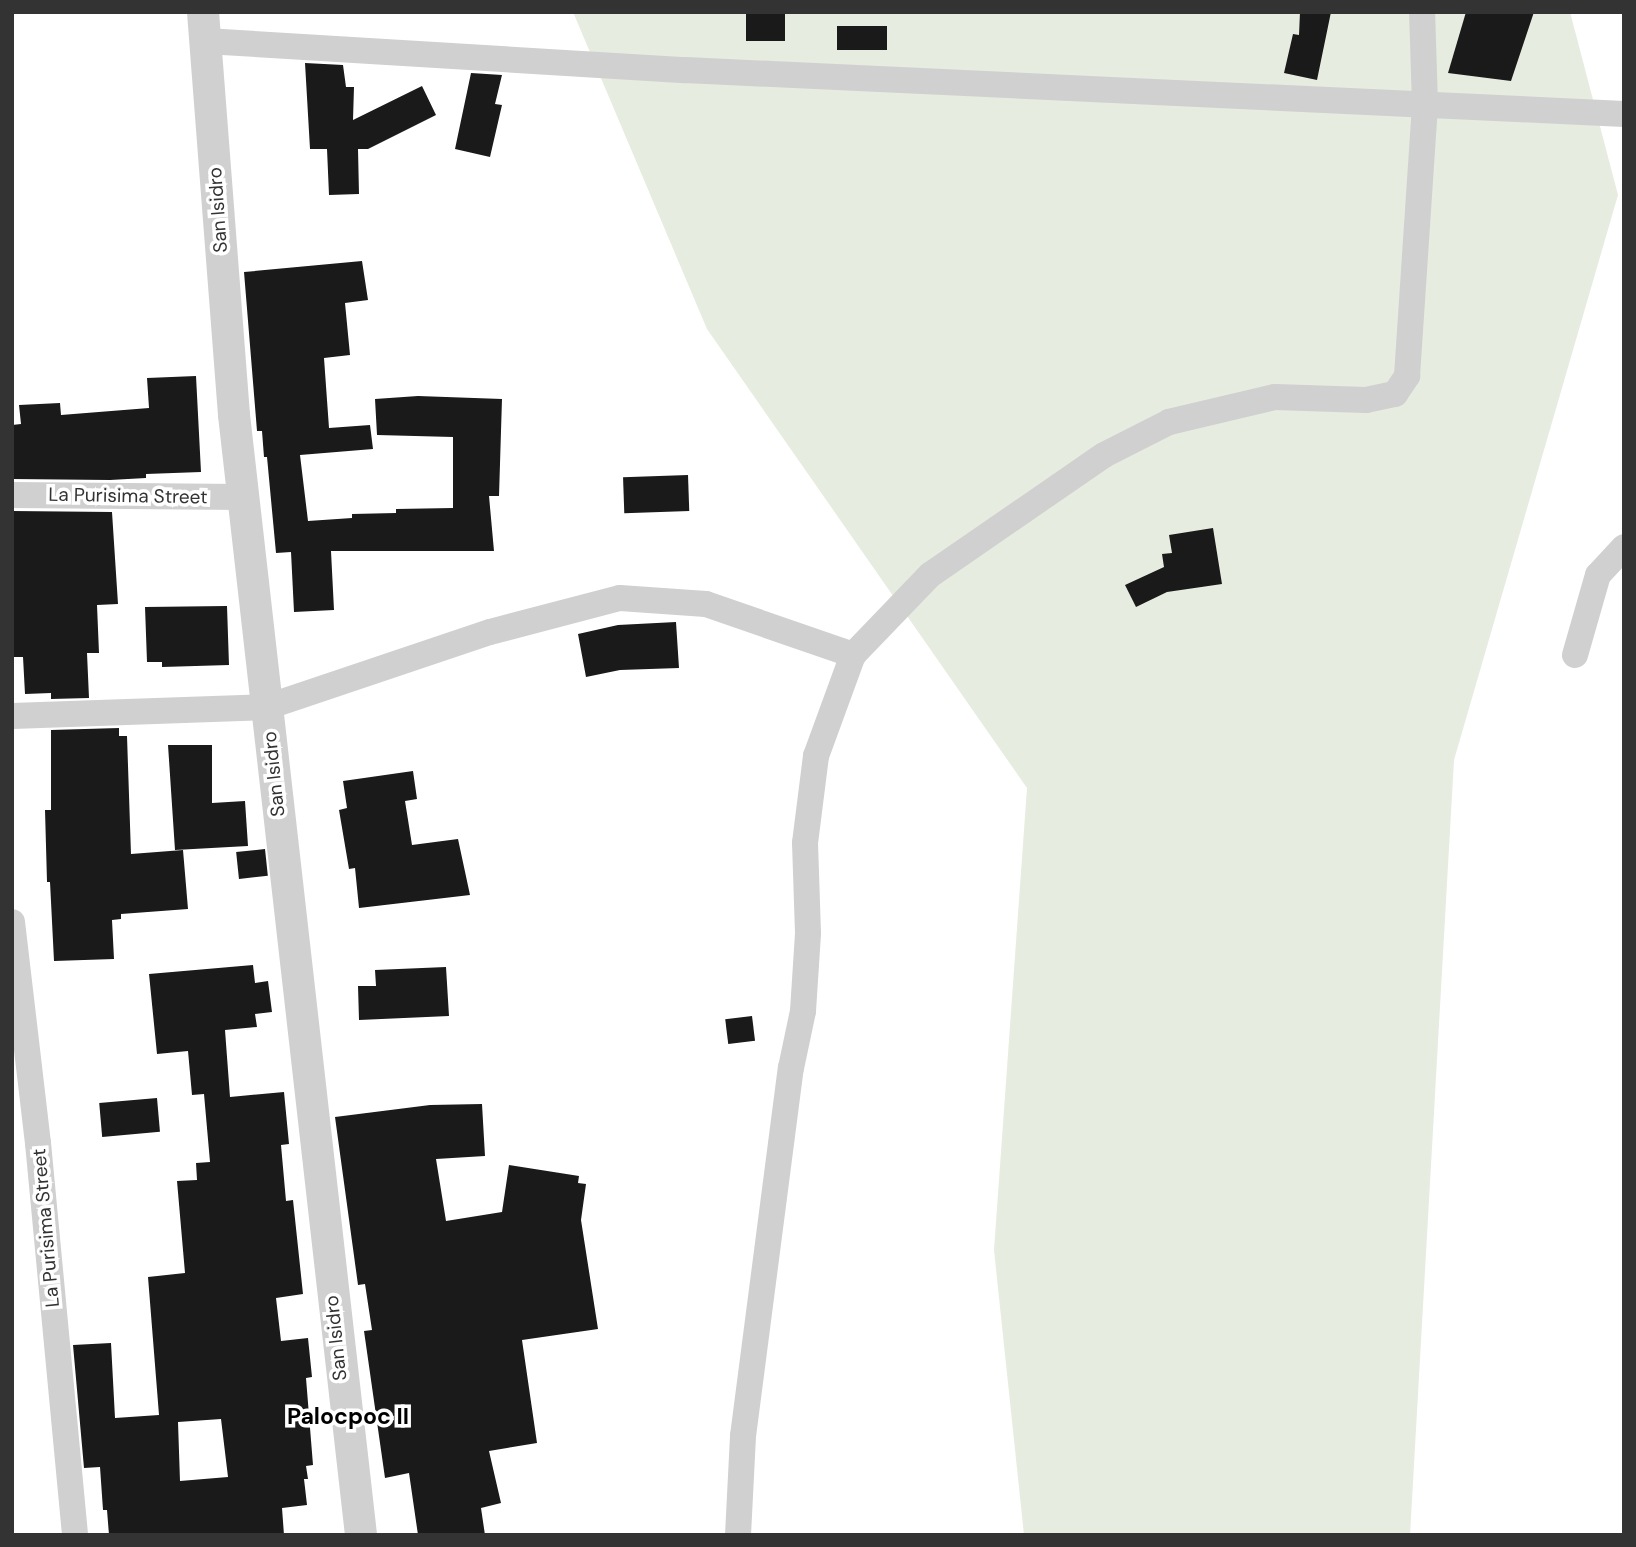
<!DOCTYPE html>
<html>
<head>
<meta charset="utf-8">
<style>
	body { margin:0 }
	#map { position:relative; width:1636px; height:1547px; overflow:hidden; background:#fff; font-family:"DM Sans",sans-serif }
	div>[style] { position:absolute }
	[style*='--x'] { left:calc(var(--x)*1px); top:calc(var(--y)*1px); width:calc(var(--w)*1px); rotate:calc(var(--a)*1deg) }
	.green>* { inset:0; background:#e6ecdf }
	.building>* { inset:0; background:#1a1a1a; transform-origin:0 0 }
	.minor>* { height:26px; margin:-13px; padding:0 13px; transform-origin:13px; border-radius:13px; background:#d0d0d0 }
	.tertiary>* { height:32px; margin:-16px; padding:0 16px; transform-origin:16px; border-radius:16px; background:#d0d0d0 }
	span { translate:-50% -50%; white-space:nowrap; text-align:center; line-height:1.15; -webkit-text-stroke:7px #fff; paint-order:stroke }
	.street-label { font-size:19px; color:#333 }
	.quarter-label { font-size:23px; color:#000; font-weight:700 }
	.frame { position:absolute; inset:0; border:14px solid #333; pointer-events:none }
</style>
</head>
<body>
<div id="map">
	<div class="green">
		<div style="clip-path:polygon(573px 12px,1570px 12px,1618px 195px,1454px 760px,1410px 1535px,1024px 1535px,994px 1250px,1027px 788px,707px 329px)"></div>
	</div>
	<div class="building">
		<div style="left:746px;top:12px;width:39px;height:29px"></div>
		<div style="clip-path:polygon(1300px 12px,1331px 12px,1317px 80px,1284px 73px,1293px 34px,1299px 35px)"></div>
		<div style="clip-path:polygon(1466px 12px,1534px 12px,1511px 81px,1448px 73px)"></div>
		<div style="left:887px;top:26px;width:24px;height:50px;rotate:90deg"></div>
		<div style="clip-path:polygon(305px 63px,343px 65px,346px 87px,354px 87px,353px 120px,422px 86px,436px 115px,368px 149px,358px 149px,359px 194px,329px 195px,327px 149px,310px 149px)"></div>
		<div style="clip-path:polygon(471px 73px,502px 75px,495px 104px,502px 105px,490px 157px,455px 149px)"></div>
		<div style="clip-path:polygon(362px 261px,368px 300px,345px 303px,350px 355px,324px 358px,329px 428px,370px 425px,373px 449px,300px 455px,308px 521px,352px 518px,352px 514px,396px 513px,396px 509px,453px 508px,453px 437px,377px 435px,375px 399px,418px 396px,502px 399px,499px 496px,489px 496px,494px 551px,331px 551px,334px 610px,294px 612px,291px 552px,276px 553px,267px 457px,264px 457px,262px 431px,257px 431px,244px 272px)"></div>
		<div style="clip-path:polygon(196px 376px,201px 472px,146px 474px,146px 478px,110px 480px,12px 479px,12px 425px,21px 424px,19px 405px,60px 403px,61px 415px,149px 408px,147px 378px)"></div>
		<div style="left:688px;top:475px;width:36px;height:65px;rotate:88deg"></div>
		<div style="clip-path:polygon(12px 511px,112px 512px,118px 604px,97px 605px,99px 653px,87px 653px,89px 698px,51px 699px,51px 693px,25px 694px,23px 657px,12px 657px)"></div>
		<div style="clip-path:polygon(1213px 528px,1222px 584px,1167px 592px,1136px 607px,1125px 585px,1164px 567px,1162px 554px,1172px 553px,1169px 535px)"></div>
		<div style="clip-path:polygon(227px 606px,229px 665px,162px 667px,162px 662px,147px 662px,145px 607px)"></div>
		<div style="clip-path:polygon(676px 622px,679px 668px,620px 670px,586px 677px,578px 634px,618px 625px)"></div>
		<div style="clip-path:polygon(119px 728px,119px 736px,127px 736px,131px 854px,183px 850px,188px 909px,121px 914px,121px 919px,112px 920px,114px 959px,54px 961px,50px 882px,47px 882px,45px 810px,51px 810px,51px 730px)"></div>
		<div style="clip-path:polygon(168px 745px,212px 745px,212px 803px,245px 801px,248px 846px,175px 850px)"></div>
		<div style="clip-path:polygon(413px 771px,417px 799px,405px 801px,412px 845px,458px 839px,470px 895px,359px 908px,355px 868px,349px 869px,339px 810px,347px 808px,343px 781px)"></div>
		<div style="left:265px;top:849px;width:27px;height:29px;rotate:84deg"></div>
		<div style="clip-path:polygon(evenodd,253px 965px,255px 983px,268px 981px,272px 1012px,255px 1014px,257px 1027px,225px 1030px,230px 1097px,284px 1092px,289px 1144px,281px 1145px,286px 1201px,293px 1200px,303px 1294px,276px 1298px,281px 1341px,308px 1338px,312px 1377px,306px 1378px,313px 1465px,306px 1466px,308px 1479px,304px 1479px,307px 1505px,282px 1508px,284px 1535px,109px 1535px,107px 1510px,103px 1510px,100px 1467px,84px 1468px,73px 1345px,111px 1343px,115px 1418px,159px 1415px,148px 1277px,185px 1273px,177px 1181px,197px 1180px,196px 1163px,210px 1162px,204px 1094px,192px 1095px,188px 1051px,157px 1054px,149px 974px,253px 965px,221px 1419px,228px 1477px,180px 1481px,178px 1422px,221px 1419px)"></div>
		<div style="clip-path:polygon(446px 967px,449px 1016px,359px 1020px,358px 986px,376px 986px,375px 970px)"></div>
		<div style="left:752px;top:1016px;width:25px;height:27px;rotate:83deg"></div>
		<div style="left:157px;top:1098px;width:34px;height:58px;rotate:85deg"></div>
		<div style="clip-path:polygon(482px 1104px,485px 1156px,436px 1159px,446px 1221px,502px 1212px,509px 1165px,579px 1176px,578px 1183px,586px 1184px,581px 1220px,598px 1329px,522px 1340px,537px 1443px,489px 1451px,501px 1503px,481px 1508px,485px 1535px,418px 1535px,409px 1473px,385px 1478px,364px 1331px,372px 1330px,365px 1284px,358px 1285px,335px 1117px,430px 1105px)"></div>
	</div>
	<div class="minor">
		<div style="--x:206;--y:41;--w:480;--a:3.5"></div>
		<div style="--x:685;--y:70;--w:940;--a:2.68"></div>
		<div style="--x:12;--y:495;--w:231;--a:0.5"></div>
		<div style="--x:1575;--y:655;--w:83;--a:-74"></div>
		<div style="--x:1598;--y:575;--w:38;--a:-47"></div>
		<div style="--x:12;--y:716;--w:255;--a:-2"></div>
		<div style="--x:267;--y:707;--w:235;--a:-18.6"></div>
		<div style="--x:490;--y:632;--w:134;--a:-14.7"></div>
		<div style="--x:620;--y:598;--w:86;--a:4"></div>
		<div style="--x:706;--y:604;--w:156;--a:19.1"></div>
		<div style="--x:12;--y:922;--w:223;--a:83.3"></div>
		<div style="--x:38;--y:1143;--w:394;--a:84.6"></div>
		<div style="--x:738;--y:1535;--w:99;--a:-87.1"></div>
		<div style="--x:743;--y:1436;--w:371;--a:-82.6"></div>
		<div style="--x:791;--y:1068;--w:58;--a:-78.1"></div>
		<div style="--x:803;--y:1011;--w:78;--a:-86.3"></div>
		<div style="--x:808;--y:933;--w:90;--a:-91.9"></div>
		<div style="--x:805;--y:843;--w:88;--a:-82.8"></div>
		<div style="--x:816;--y:756;--w:108;--a:-69.9"></div>
		<div style="--x:853;--y:655;--w:111;--a:-46.1"></div>
		<div style="--x:930;--y:575;--w:211;--a:-34.6"></div>
		<div style="--x:1104;--y:455;--w:73;--a:-26.9"></div>
		<div style="--x:1169;--y:422;--w:109;--a:-13.3"></div>
		<div style="--x:1275;--y:397;--w:91;--a:1.9"></div>
		<div style="--x:1366;--y:400;--w:30;--a:-12"></div>
		<div style="--x:1395;--y:394;--w:22;--a:-56"></div>
		<div style="--x:1407;--y:376;--w:272;--a:-86.2"></div>
		<div style="--x:1425;--y:105;--w:93;--a:-91.8"></div>
	</div>
	<div class="tertiary">
		<div style="--x:203;--y:12;--w:404;--a:85.6"></div>
		<div style="--x:234;--y:415;--w:1127;--a:83.53"></div>
	</div>
	<div class="street-label">
		<span style="left:218px;top:210px;rotate:-94deg">San Isidro</span>
		<span style="left:128px;top:496px;rotate:1deg">La Purisima Street</span>
		<span style="left:274px;top:774px;rotate:-96deg">San Isidro</span>
		<span style="left:46px;top:1228px;rotate:-95deg">La Purisima Street</span>
		<span style="left:336px;top:1338px;rotate:-96deg">San Isidro</span>
	</div>
	<div class="quarter-label">
		<span style="left:348px;top:1416px">Palocpoc II</span>
	</div>
	<div class="frame"></div>
</div>
</body>
</html>
